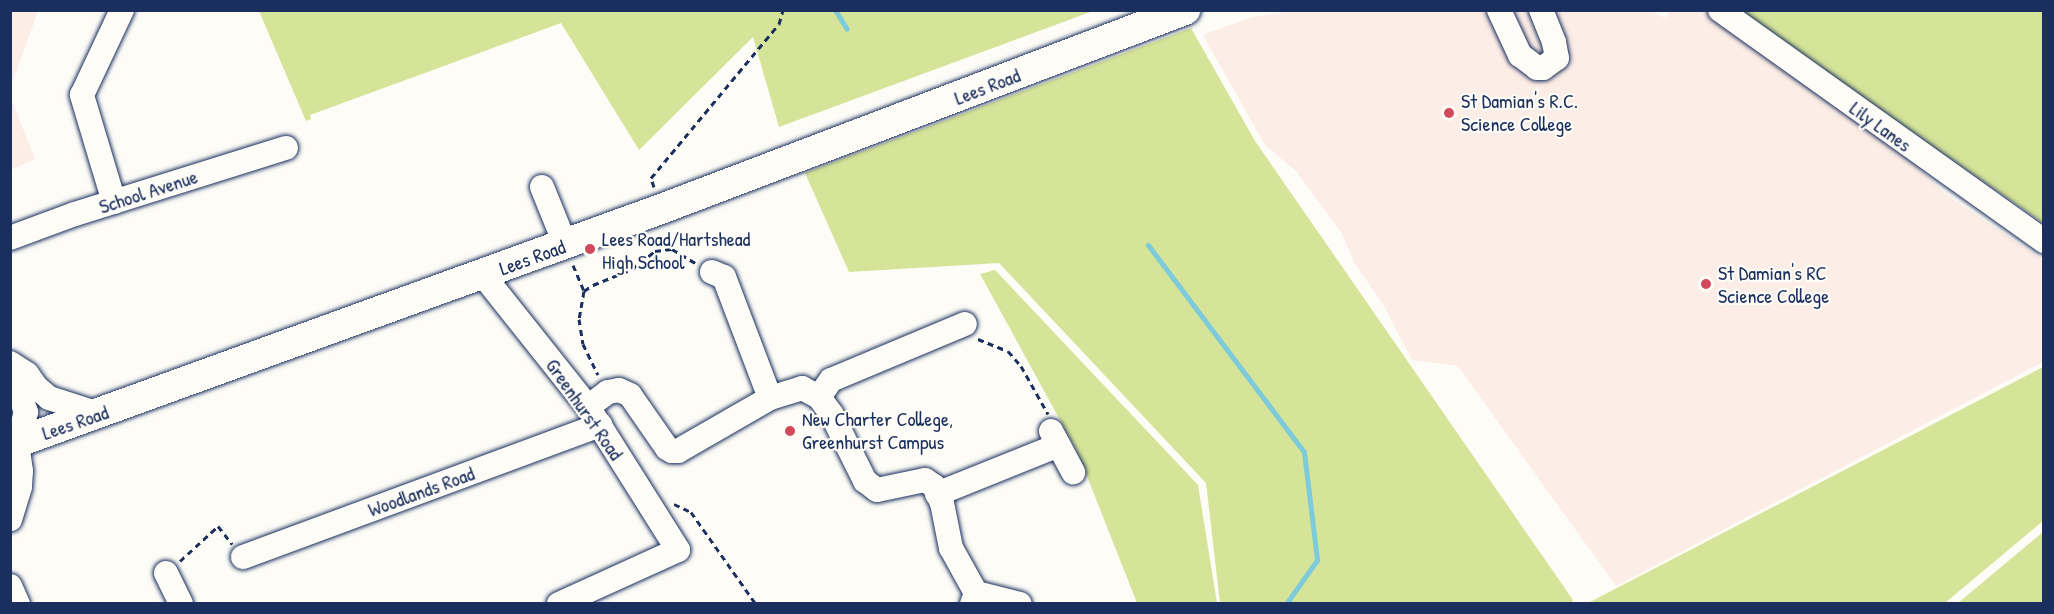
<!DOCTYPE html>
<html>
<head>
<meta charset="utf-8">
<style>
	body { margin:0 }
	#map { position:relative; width:2054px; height:614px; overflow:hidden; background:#fdfcf7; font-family:"Patrick Hand",sans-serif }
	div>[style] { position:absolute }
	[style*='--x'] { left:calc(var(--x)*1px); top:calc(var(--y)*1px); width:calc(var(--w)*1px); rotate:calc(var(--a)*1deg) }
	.built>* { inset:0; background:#fcede6 }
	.green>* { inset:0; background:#d5e498 }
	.stream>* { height:5px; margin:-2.5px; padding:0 2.5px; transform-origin:2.5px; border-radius:2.5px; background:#7dcbda }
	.path>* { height:3px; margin-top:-1.5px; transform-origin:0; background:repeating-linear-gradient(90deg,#1b2f5e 0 6px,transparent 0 10.5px) }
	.roads { filter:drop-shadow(0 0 2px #1b2f5e) drop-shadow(0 0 2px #1b2f5e) }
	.minor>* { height:24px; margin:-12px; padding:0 12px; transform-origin:12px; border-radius:12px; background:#fdfcf7 }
	.major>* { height:30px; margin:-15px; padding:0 15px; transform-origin:15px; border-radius:15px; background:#fdfcf7 }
	.dots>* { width:16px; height:16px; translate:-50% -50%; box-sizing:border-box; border:3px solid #fdfcf7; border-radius:50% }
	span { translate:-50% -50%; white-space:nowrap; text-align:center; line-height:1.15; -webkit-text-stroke:4.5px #fdfcf7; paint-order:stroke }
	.street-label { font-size:20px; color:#1b2f5e }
	.poi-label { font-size:20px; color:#1b2f5e }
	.left { translate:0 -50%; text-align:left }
	.frame { position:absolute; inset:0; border:12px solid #1b2f5e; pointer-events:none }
</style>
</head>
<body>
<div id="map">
	<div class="built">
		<div style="clip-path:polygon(11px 10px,38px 11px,11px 86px,10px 11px)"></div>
		<div style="clip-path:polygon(1297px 10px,1649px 10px,1665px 18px,1670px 11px,1712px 11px,1914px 162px,1944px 193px,2043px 260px,2043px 362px,1616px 586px,1458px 366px,1412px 360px,1383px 304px,1355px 264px,1341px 232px,1296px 171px,1265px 145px,1203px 35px,1252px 17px)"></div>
		<div style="clip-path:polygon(10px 96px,35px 159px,11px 170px,10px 170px)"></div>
	</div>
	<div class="green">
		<div style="clip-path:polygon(259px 11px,1093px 11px,779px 127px,753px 37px,639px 150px,561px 23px,310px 115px,311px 119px,306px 121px)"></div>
		<div style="clip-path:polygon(1738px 11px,2043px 11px,2043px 223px)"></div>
		<div style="clip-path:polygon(1191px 28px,1255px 141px,1573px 600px,1572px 603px,1220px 603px,1206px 483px,999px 263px,849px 272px,805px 173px)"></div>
		<div style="clip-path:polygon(995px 270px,1198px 485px,1217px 603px,1137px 603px,1077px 451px,980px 274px)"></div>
		<div style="clip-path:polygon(2043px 367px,2043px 521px,1945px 603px,1588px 603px)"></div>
		<div style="clip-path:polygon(2043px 532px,2043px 603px,1958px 603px)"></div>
	</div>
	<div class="stream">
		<div style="--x:835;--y:10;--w:22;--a:58"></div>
		<div style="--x:1148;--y:245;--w:259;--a:53"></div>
		<div style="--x:1304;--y:452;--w:109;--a:83.1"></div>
		<div style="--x:1317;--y:560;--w:54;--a:125.2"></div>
	</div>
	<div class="path">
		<div style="--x:654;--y:187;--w:9;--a:-108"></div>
		<div style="--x:651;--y:178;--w:200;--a:-50.3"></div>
		<div style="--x:779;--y:24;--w:15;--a:-74"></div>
		<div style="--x:573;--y:265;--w:28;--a:67"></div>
		<div style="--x:584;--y:291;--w:28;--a:100"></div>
		<div style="--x:579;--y:319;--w:25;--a:81"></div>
		<div style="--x:583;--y:344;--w:34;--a:64"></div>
		<div style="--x:584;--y:291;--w:11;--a:-34"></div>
		<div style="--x:593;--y:285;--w:42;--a:-22.3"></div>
		<div style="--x:632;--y:269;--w:29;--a:-38"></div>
		<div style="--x:655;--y:251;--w:17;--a:-7"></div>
		<div style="--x:672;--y:249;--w:27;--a:31"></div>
		<div style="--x:978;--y:339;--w:32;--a:22"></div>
		<div style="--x:1008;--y:351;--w:20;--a:49"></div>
		<div style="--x:1021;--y:366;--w:55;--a:60.6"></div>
		<div style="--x:674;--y:504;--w:19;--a:25"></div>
		<div style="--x:691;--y:512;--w:113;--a:54.8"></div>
		<div style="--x:180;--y:561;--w:52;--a:-42.6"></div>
		<div style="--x:218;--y:526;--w:23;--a:52"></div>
	</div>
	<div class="roads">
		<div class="minor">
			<div style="--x:1499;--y:10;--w:50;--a:65"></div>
			<div style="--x:1520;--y:55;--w:21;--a:37"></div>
			<div style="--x:1537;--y:68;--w:6;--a:0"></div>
			<div style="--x:1543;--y:68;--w:17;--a:-36"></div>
			<div style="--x:1557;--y:58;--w:16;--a:-101"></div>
			<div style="--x:1554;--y:42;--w:35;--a:-112"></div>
			<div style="--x:1720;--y:10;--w:398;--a:35.5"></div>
			<div style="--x:542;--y:187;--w:61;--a:68"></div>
			<div style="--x:114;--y:202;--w:112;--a:-106.7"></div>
			<div style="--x:82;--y:95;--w:94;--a:-64.8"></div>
			<div style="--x:10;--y:238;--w:69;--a:-20.3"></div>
			<div style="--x:75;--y:214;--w:221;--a:-17.4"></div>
			<div style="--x:712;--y:272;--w:13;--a:23"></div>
			<div style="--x:724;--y:277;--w:129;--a:69.2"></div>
			<div style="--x:483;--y:275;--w:169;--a:51.5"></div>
			<div style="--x:588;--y:407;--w:169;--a:57.8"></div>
			<div style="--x:678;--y:550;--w:131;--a:155.6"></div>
			<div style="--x:10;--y:363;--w:20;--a:33"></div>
			<div style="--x:27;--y:374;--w:16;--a:55"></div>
			<div style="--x:36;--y:387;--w:17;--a:40"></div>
			<div style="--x:49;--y:398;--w:52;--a:17.7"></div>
			<div style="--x:10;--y:368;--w:47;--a:70"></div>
			<div style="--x:26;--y:412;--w:32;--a:106"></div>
			<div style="--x:17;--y:443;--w:28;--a:82"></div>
			<div style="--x:21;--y:471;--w:16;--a:94"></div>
			<div style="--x:20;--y:487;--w:34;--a:107"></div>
			<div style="--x:819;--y:397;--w:21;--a:-55"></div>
			<div style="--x:831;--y:380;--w:145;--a:-22.7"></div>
			<div style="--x:588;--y:407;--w:25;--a:-37"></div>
			<div style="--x:608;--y:392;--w:11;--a:-10"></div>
			<div style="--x:619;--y:390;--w:12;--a:24"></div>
			<div style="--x:630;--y:395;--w:65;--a:55.1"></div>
			<div style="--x:667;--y:448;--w:6;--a:31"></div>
			<div style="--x:672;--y:451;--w:6;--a:0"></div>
			<div style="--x:678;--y:451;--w:106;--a:-29.9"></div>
			<div style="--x:770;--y:398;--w:34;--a:-17"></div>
			<div style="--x:802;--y:388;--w:19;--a:28"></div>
			<div style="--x:819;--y:397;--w:22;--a:54"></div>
			<div style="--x:832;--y:415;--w:74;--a:63.4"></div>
			<div style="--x:865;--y:481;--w:15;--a:37"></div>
			<div style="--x:877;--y:490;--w:49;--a:-11.8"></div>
			<div style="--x:925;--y:480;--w:11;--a:34"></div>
			<div style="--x:934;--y:486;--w:19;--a:65"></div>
			<div style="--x:942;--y:503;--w:46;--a:78.7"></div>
			<div style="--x:951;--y:548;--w:51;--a:60.9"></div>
			<div style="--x:976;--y:593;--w:12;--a:110"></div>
			<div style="--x:1051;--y:431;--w:47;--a:61.8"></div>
			<div style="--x:937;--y:494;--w:131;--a:-21.9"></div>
			<div style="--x:243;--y:557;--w:381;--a:-20.3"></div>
			<div style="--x:166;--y:573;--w:34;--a:64"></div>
			<div style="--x:10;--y:586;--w:20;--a:66"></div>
			<div style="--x:976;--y:593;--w:45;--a:14"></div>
		</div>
		<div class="major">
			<div style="--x:10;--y:445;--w:692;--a:-19.93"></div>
			<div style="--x:661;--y:209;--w:561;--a:-20.8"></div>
		</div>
	</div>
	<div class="dots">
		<div style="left:1449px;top:113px;background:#d1495b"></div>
		<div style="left:590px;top:249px;background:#d1495b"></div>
		<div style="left:1706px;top:284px;background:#d1495b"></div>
		<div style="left:790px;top:431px;background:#d1495b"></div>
	</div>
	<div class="street-label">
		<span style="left:987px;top:86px;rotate:-21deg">Lees Road</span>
		<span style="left:1881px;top:126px;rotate:36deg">Lily Lanes</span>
		<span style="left:148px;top:191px;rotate:-18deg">School Avenue</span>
		<span style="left:532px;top:257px;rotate:-20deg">Lees Road</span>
		<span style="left:585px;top:409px;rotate:55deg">Greenhurst Road</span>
		<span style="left:75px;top:422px;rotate:-19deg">Lees Road</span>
		<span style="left:421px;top:491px;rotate:-20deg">Woodlands Road</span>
	</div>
	<div class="poi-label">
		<span class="left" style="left:1461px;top:112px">St Damian's R.C.<br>Science College</span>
		<span class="left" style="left:602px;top:250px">Lees Road/Hartshead<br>High School</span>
		<span class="left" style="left:1718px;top:284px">St Damian's RC<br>Science College</span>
		<span class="left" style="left:802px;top:430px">New Charter College,<br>Greenhurst Campus</span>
	</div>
	<div class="frame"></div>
</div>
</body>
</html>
